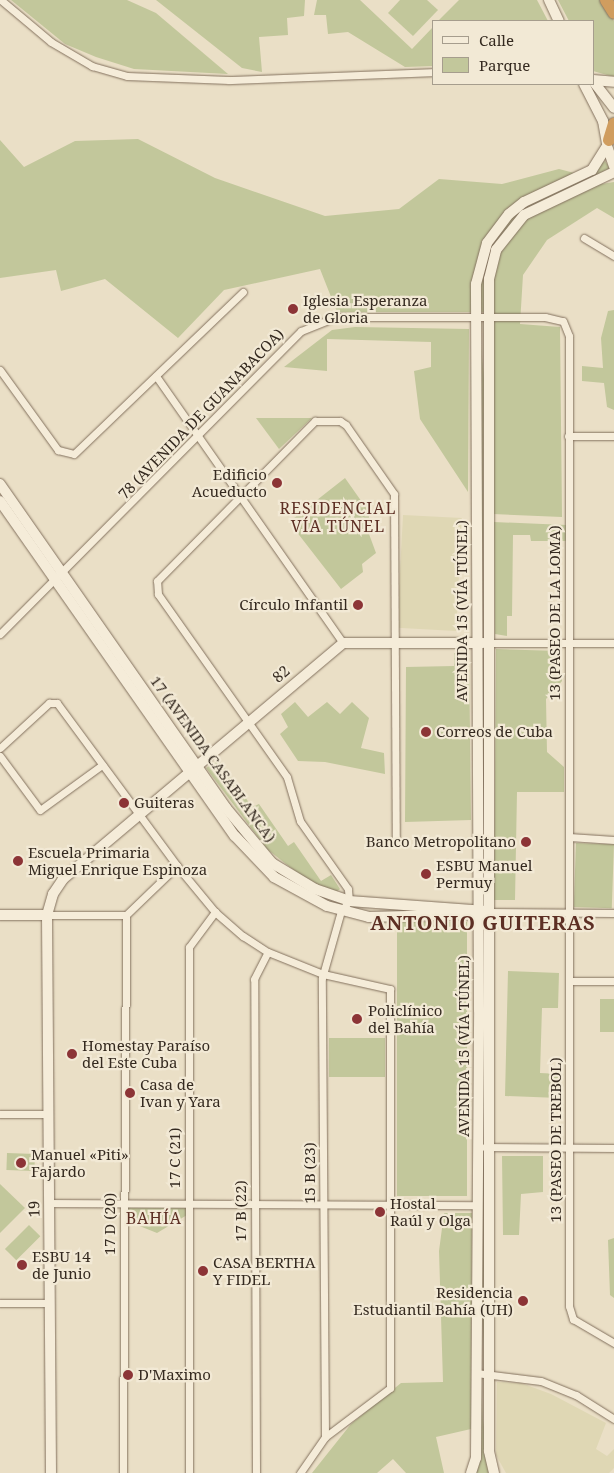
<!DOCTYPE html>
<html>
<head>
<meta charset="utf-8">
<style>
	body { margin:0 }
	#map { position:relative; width:614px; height:1473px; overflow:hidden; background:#eadfc6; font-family:"Noto Serif",serif }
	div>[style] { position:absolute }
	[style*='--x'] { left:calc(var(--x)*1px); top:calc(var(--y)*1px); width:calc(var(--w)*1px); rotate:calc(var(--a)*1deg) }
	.farmland>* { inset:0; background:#dfd7b4; transform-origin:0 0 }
	.green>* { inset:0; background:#c2c79b; transform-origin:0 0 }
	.roads { filter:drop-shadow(0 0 1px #83715e) drop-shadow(0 0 1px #83715e) }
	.street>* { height:7px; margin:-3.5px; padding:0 3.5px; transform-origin:3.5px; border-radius:3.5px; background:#f5ecd9 }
	.secondary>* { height:10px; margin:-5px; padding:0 5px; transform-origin:5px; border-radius:5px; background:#f5ecd9 }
	.highway>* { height:12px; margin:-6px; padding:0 6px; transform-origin:6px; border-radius:6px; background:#d09d5f }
	.dots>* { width:14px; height:14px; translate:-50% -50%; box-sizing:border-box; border:2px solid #f2e9d5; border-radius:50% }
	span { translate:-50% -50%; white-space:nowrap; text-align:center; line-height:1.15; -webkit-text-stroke:4.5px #f2e9d5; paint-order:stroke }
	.poi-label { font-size:15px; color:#352a20 }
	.left { translate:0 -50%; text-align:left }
	.right { translate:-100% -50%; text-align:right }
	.street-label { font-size:15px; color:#352a20 }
	.neighbourhood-label { font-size:16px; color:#5d2f24; letter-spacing:1px }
	.district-label { font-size:20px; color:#5d2f24; font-weight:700; letter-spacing:1px }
	.legend { position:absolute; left:432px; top:20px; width:162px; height:65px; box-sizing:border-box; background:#f2e9d5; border:1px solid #a69d8d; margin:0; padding:6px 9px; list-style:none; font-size:15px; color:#352a20 }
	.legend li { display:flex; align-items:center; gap:10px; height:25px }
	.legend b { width:25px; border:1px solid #a69d8d }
</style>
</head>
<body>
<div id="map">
	<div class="farmland">
		<div style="left:403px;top:515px;width:59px;height:113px;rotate:3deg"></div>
		<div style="clip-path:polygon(497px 1382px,521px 1383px,551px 1394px,606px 1423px,596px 1449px,607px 1456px,614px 1449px,614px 1468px,609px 1473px,506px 1473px,496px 1455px)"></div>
	</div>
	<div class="green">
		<div style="clip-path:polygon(11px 0,127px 0,156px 13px,228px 74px,134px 69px,96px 57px,65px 44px)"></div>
		<div style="clip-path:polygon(156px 0,305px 0,304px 16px,287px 18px,288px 35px,259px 37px,262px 72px,242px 68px)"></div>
		<div style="clip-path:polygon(317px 0,360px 0,412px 49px,433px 27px,433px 66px,405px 67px,348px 32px,328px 34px,326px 15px,314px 15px)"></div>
		<div style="clip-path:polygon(400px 0,427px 0,438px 10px,413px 36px,388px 13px)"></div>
		<div style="clip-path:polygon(459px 0,537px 0,548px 21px,438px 21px)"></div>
		<div style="clip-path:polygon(558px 0,601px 0,614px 21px,614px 77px,593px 71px,593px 21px,569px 21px)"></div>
		<div style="clip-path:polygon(138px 139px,215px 178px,325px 216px,399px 209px,439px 179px,502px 184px,559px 169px,582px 175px,605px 161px,610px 168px,586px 180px,589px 186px,614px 182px,614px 218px,597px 208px,547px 240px,523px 275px,520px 324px,560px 327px,562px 517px,493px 514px,488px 312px,337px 312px,320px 269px,224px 290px,178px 338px,105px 279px,61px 291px,56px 270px,0 278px,0 140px,24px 167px,75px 141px)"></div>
		<div style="clip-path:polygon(614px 310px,614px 410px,607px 407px,604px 383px,582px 381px,582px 366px,603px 368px,601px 338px,608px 311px)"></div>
		<div style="clip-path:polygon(355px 327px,469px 329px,468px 492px,420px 419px,414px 371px,431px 367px,431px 342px,327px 339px,327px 371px,284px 367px,332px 330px)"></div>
		<div style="clip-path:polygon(480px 333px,484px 379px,482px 633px)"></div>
		<div style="clip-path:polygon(256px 418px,312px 418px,279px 449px)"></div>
		<div style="clip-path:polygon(345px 478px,369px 512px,369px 534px,376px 553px,362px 564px,363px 572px,341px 589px,289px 522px)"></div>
		<div style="clip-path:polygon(494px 522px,566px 525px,566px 541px,531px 541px,530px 535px,513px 535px,512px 616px,507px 616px,507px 636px,495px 634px)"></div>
		<div style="clip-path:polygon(496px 649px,560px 651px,562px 681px,546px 699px,547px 752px,564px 767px,564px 792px,517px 792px,515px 900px,494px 900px)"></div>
		<div style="clip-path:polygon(482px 650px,485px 701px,484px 905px,482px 854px)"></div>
		<div style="clip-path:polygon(454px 653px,469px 653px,471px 820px,405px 822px,406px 667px,454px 666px)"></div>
		<div style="clip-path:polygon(295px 702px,308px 717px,327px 702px,340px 714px,352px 702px,369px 718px,361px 748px,384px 753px,385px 774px,325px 762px,298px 761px,280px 734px,288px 727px,281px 714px)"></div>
		<div style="clip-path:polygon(219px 760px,252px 807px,259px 804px,288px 846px,294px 842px,321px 881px,331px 875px,340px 889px,335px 893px,305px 879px,267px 849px,206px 768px)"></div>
		<div style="left:576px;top:843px;width:38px;height:64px;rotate:2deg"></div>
		<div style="left:397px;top:922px;width:70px;height:274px"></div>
		<div style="clip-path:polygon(508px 971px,559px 973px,558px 1008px,542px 1008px,540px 1073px,560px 1074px,559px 1098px,505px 1096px)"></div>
		<div style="left:614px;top:999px;width:33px;height:14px;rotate:90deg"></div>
		<div style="left:329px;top:1038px;width:56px;height:39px"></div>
		<div style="left:7px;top:1153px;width:28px;height:17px;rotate:2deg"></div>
		<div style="clip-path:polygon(482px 1155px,484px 1155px,485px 1362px,482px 1312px)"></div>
		<div style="clip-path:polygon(502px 1156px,543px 1156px,543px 1192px,521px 1194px,519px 1235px,503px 1235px)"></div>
		<div style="clip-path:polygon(0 1184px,25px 1208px,0 1233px)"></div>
		<div style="clip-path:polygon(128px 1208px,187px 1208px,187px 1215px,157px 1233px,132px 1223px)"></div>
		<div style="clip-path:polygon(444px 1213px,472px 1213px,471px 1429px,436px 1437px,444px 1473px,406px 1473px,393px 1459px,377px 1473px,312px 1473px,351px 1424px,401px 1383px,443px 1382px,439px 1251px)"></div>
		<div style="left:29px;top:1225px;width:16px;height:34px;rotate:45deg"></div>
		<div style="clip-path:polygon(614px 1238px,614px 1298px,610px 1295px,608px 1240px)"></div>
		<div style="clip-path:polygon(481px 1384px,483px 1421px,491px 1473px,476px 1473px)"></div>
	</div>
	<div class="roads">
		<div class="street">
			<div style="--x:1;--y:0;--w:65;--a:40"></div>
			<div style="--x:51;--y:42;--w:48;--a:30.3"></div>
			<div style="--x:92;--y:66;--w:36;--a:16"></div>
			<div style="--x:127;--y:76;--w:102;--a:2.2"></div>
			<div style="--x:229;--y:80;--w:204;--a:-2.2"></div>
			<div style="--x:584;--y:238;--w:35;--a:31"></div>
			<div style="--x:0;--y:370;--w:99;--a:54.1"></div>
			<div style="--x:58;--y:450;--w:16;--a:14"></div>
			<div style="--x:74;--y:454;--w:234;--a:-43.8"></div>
			<div style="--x:156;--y:376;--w:326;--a:55"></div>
			<div style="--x:568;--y:436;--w:46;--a:0"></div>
			<div style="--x:0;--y:634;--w:427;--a:-45.2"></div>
			<div style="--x:301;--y:331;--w:37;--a:-22"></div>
			<div style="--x:335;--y:317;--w:210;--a:0"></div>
			<div style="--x:545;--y:317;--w:18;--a:13"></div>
			<div style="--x:563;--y:321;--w:16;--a:68"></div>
			<div style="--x:569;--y:336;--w:970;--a:90"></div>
			<div style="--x:569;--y:1306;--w:14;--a:73"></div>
			<div style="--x:573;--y:1319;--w:48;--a:30.3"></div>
			<div style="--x:487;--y:643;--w:127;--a:0"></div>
			<div style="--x:0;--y:748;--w:67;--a:-42.6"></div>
			<div style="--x:49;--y:703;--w:8;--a:0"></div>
			<div style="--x:57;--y:703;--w:202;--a:53.6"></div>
			<div style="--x:177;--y:866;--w:60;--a:50.4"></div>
			<div style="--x:215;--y:912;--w:37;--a:41"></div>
			<div style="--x:243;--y:936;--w:30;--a:33"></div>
			<div style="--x:268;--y:952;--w:59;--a:21.8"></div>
			<div style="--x:323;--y:974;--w:69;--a:12.6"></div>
			<div style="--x:390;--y:989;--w:399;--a:90"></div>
			<div style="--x:390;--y:1388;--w:81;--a:143"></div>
			<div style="--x:325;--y:1437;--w:44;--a:124.8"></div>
			<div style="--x:0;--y:756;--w:67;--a:53.5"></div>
			<div style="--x:40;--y:810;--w:77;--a:-36"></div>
			<div style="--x:569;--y:837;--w:45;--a:3.8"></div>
			<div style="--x:489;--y:912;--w:125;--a:0.5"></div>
			<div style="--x:47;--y:915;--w:79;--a:0"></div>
			<div style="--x:126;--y:915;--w:71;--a:-43.9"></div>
			<div style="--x:570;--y:981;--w:44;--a:0"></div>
			<div style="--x:0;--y:1114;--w:48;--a:0"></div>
			<div style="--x:485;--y:1147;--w:129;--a:0.4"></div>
			<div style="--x:49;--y:1203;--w:429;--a:0.3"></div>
			<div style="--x:0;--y:1303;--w:50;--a:0"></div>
			<div style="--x:476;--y:1373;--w:65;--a:7"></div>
			<div style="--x:541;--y:1381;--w:38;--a:22"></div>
			<div style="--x:576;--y:1395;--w:45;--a:32.3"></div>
			<div style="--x:325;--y:1437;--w:459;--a:-90.4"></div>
			<div style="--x:322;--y:978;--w:70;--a:-74.2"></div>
			<div style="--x:341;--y:911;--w:13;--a:-51"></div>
			<div style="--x:349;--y:901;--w:12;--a:-95"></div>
			<div style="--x:348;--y:889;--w:83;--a:-125.2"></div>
			<div style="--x:300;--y:821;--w:46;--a:-106.5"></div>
			<div style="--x:287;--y:777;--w:224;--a:-125.2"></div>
			<div style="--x:158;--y:594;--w:13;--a:-94"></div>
			<div style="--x:157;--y:581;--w:225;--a:-45.4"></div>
			<div style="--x:315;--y:421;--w:25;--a:0"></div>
			<div style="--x:340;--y:421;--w:7;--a:34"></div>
			<div style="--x:346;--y:425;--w:84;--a:55.2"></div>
			<div style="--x:394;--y:494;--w:348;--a:89.7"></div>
			<div style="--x:123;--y:1473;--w:558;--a:-89.69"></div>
			<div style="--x:189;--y:1473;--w:526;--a:-90"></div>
			<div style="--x:189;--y:947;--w:44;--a:-53.4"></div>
			<div style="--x:256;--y:1473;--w:494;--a:-90.2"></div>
			<div style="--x:254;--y:979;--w:30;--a:-63"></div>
		</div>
		<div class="secondary">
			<div style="--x:549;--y:0;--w:23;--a:65"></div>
			<div style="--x:593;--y:80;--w:21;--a:5"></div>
			<div style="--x:593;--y:81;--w:34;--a:52"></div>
			<div style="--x:584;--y:84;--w:42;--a:62.8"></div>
			<div style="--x:603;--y:121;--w:22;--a:80"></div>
			<div style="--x:607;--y:146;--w:21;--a:71"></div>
			<div style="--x:0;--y:484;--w:395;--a:55.1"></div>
			<div style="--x:226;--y:808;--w:72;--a:50.1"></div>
			<div style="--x:272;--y:863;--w:50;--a:31.2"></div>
			<div style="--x:315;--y:889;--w:36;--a:19"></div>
			<div style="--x:349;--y:901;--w:137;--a:4.2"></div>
			<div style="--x:0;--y:501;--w:409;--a:55"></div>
			<div style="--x:235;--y:836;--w:57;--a:46.4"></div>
			<div style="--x:274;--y:877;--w:60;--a:28.7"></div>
			<div style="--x:327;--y:906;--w:43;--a:14.7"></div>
			<div style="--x:369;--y:917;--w:116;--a:-1.5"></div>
			<div style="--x:0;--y:915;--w:47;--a:0"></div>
			<div style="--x:51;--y:1473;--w:558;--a:-90.41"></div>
			<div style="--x:47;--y:915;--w:22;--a:-74"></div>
			<div style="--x:53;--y:894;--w:18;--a:-56"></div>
			<div style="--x:63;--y:879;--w:366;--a:-40.1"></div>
			<div style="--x:343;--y:643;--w:140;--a:0"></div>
			<div style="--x:471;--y:1473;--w:16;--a:-72"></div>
			<div style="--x:476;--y:1458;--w:448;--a:-89.6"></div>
			<div style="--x:479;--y:1010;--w:726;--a:-90.24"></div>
			<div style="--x:476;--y:284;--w:42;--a:-75"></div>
			<div style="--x:487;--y:243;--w:36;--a:-53"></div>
			<div style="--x:509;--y:214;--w:19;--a:-39"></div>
			<div style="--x:524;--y:202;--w:75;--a:-25.2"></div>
			<div style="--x:592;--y:170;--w:26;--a:-58"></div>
			<div style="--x:494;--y:1473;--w:23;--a:-103"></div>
			<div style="--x:489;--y:1451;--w:1172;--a:-90"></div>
			<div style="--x:489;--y:279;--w:30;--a:-76"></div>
			<div style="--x:496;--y:250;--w:45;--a:-51.3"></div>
			<div style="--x:524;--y:215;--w:100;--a:-25.5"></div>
		</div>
		<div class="highway">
			<div style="--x:606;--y:0;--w:15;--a:58"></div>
			<div style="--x:609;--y:140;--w:17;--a:-73"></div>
		</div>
	</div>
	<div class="dots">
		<div style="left:293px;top:309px;background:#8c3436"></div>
		<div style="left:277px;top:483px;background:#8c3436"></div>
		<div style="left:358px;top:605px;background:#8c3436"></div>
		<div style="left:426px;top:732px;background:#8c3436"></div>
		<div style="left:124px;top:803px;background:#8c3436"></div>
		<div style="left:526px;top:842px;background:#8c3436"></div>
		<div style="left:18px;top:861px;background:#8c3436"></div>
		<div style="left:426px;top:874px;background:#8c3436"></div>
		<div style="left:357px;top:1019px;background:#8c3436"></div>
		<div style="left:72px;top:1054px;background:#8c3436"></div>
		<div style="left:130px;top:1093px;background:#8c3436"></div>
		<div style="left:21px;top:1163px;background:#8c3436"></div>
		<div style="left:380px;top:1212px;background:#8c3436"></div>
		<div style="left:22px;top:1265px;background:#8c3436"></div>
		<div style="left:203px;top:1271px;background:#8c3436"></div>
		<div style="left:523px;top:1301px;background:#8c3436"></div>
		<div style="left:128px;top:1375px;background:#8c3436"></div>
	</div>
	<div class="poi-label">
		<span class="left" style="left:303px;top:309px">Iglesia Esperanza<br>de Gloria</span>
		<span class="right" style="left:267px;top:483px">Edificio<br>Acueducto</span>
		<span class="right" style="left:348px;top:605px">Círculo Infantil</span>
		<span class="left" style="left:436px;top:732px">Correos de Cuba</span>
		<span class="left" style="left:134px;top:803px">Guiteras</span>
		<span class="right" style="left:516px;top:842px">Banco Metropolitano</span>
		<span class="left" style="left:28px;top:861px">Escuela Primaria<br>Miguel Enrique Espinoza</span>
		<span class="left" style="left:436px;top:874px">ESBU Manuel<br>Permuy</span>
		<span class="left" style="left:368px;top:1019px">Policlínico<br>del Bahía</span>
		<span class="left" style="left:82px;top:1054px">Homestay Paraíso<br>del Este Cuba</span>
		<span class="left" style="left:140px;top:1093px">Casa de<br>Ivan y Yara</span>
		<span class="left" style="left:31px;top:1163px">Manuel «Piti»<br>Fajardo</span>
		<span class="left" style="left:390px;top:1212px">Hostal<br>Raúl y Olga</span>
		<span class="left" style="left:32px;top:1265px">ESBU 14<br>de Junio</span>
		<span class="left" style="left:213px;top:1271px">CASA BERTHA<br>Y FIDEL</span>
		<span class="right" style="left:513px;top:1301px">Residencia<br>Estudiantil Bahía (UH)</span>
		<span class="left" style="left:138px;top:1375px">D'Maximo</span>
	</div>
	<div class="street-label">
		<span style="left:201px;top:414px;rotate:-46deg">78 (AVENIDA DE GUANABACOA)</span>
		<span style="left:462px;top:611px;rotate:-90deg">AVENIDA 15 (VÍA TÚNEL)</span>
		<span style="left:555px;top:613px;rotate:-90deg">13 (PASEO DE LA LOMA)</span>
		<span style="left:281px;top:674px;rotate:-40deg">82</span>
		<span style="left:213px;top:759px;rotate:54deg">17 (AVENIDA CASABLANCA)</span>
		<span style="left:464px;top:1046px;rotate:-90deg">AVENIDA 15 (VÍA TÚNEL)</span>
		<span style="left:556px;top:1140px;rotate:-90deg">13 (PASEO DE TREBOL)</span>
		<span style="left:175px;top:1158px;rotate:-90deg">17 C (21)</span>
		<span style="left:310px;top:1173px;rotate:-90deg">15 B (23)</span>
		<span style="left:34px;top:1209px;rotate:-91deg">19</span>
		<span style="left:241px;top:1211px;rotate:-90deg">17 B (22)</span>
		<span style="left:110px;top:1224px;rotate:-90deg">17 D (20)</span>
	</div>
	<div class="neighbourhood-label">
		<span style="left:338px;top:517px">RESIDENCIAL<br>VÍA TÚNEL</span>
		<span style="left:154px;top:1218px">BAHÍA</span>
	</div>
	<div class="district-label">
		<span style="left:483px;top:922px">ANTONIO GUITERAS</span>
	</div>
	<ul class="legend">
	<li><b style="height:6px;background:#f5ecd9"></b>Calle</li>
	<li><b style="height:14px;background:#c2c79b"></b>Parque</li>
	</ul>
</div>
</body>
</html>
